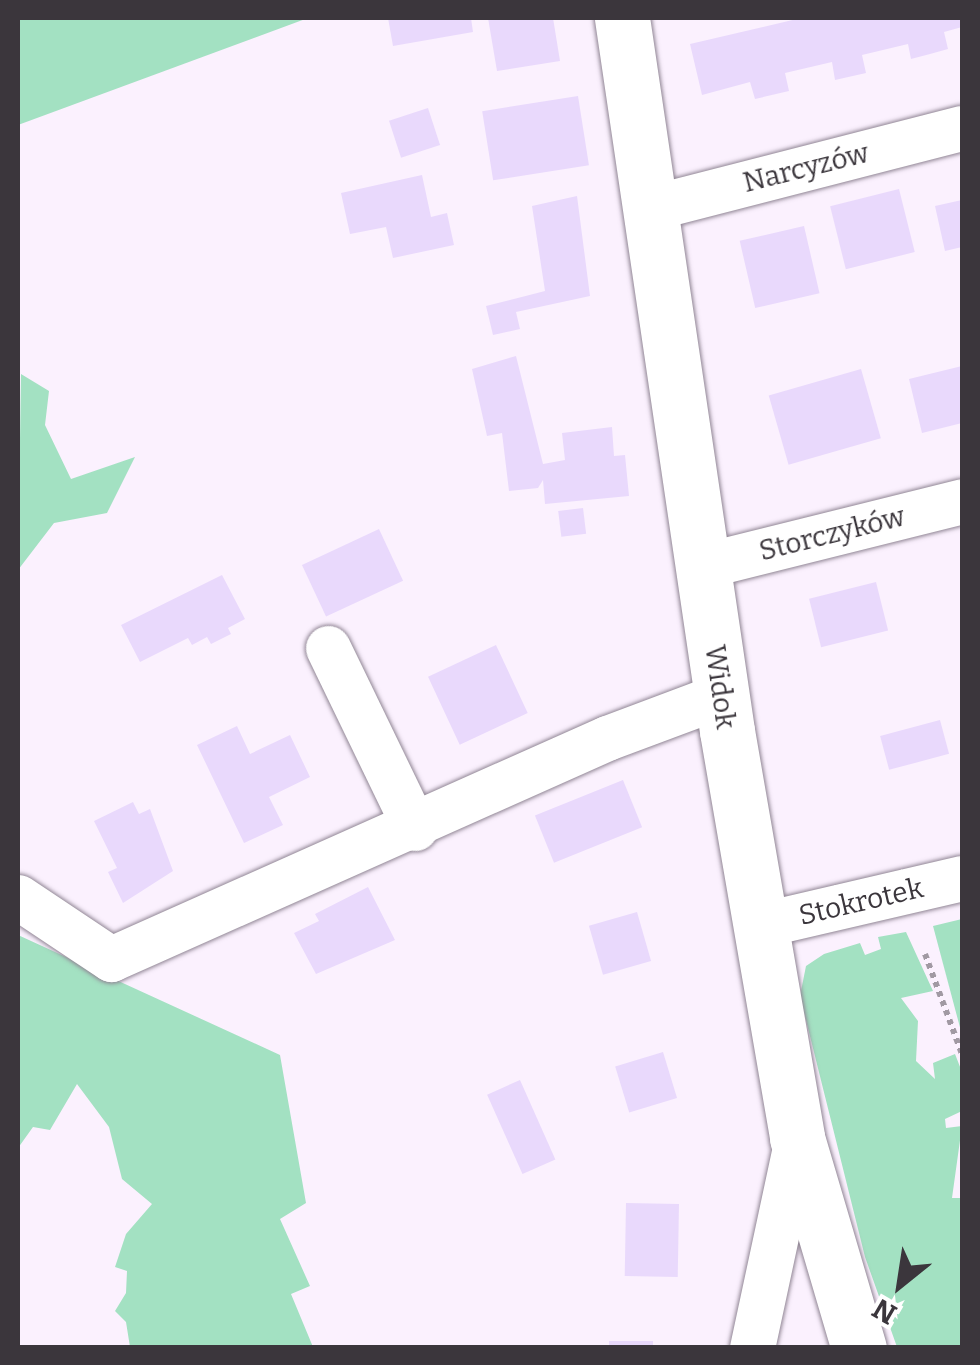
<!DOCTYPE html>
<html>
<head>
<meta charset="utf-8">
<style>
	body { margin:0 }
	#map { position:relative; width:980px; height:1365px; overflow:hidden; background:#fbf1fe; font-family:Bitter,serif }
	div>[style] { position:absolute }
	[style*='--x'] { left:calc(var(--x)*1px); top:calc(var(--y)*1px); width:calc(var(--w)*1px); rotate:calc(var(--a)*1deg) }
	.green>* { inset:0; background:#a3e1c2 }
	.building>* { inset:0; background:#e9d9fc; transform-origin:0 0 }
	.path>* { height:6px; margin-top:-3px; transform-origin:0; background:repeating-linear-gradient(90deg,#a199a3 0 5px,transparent 0 10px) }
	.roads { filter:drop-shadow(0 0 2px #918695) drop-shadow(0 0 2px #918695) }
	.minor>* { height:45px; margin:-22.5px; padding:0 22.5px; transform-origin:22.5px; border-radius:22.5px; background:#fff }
	.secondary>* { height:55px; margin:-27.5px; padding:0 27.5px; transform-origin:27.5px; border-radius:27.5px; background:#fff }
	span { translate:-50% -50%; white-space:nowrap; text-align:center; line-height:1.15; -webkit-text-stroke:8px #fff; paint-order:stroke }
	.street-label { font-size:28px; color:#3b363c }
	.frame { position:absolute; inset:0; border:20px solid #3b363c; pointer-events:none }
	.north { position:absolute; left:850px; top:1235px; width:100px; height:100px; -webkit-text-stroke:8px #fff; paint-order:stroke; rotate:210deg; font-size:28px; font-weight:700; line-height:40px; text-align:center; color:#3b363c }
	.north::after { content:''; display:block; margin:auto; width:35px; height:45px; background:#3b363c; clip-path:polygon(50% 0,100% 100%,50% 72%,0 100%) }
</style>
</head>
<body>
<div id="map">
	<div class="green">
		<div style="clip-path:polygon(18px 18px,308px 18px,18px 125px)"></div>
		<div style="clip-path:polygon(21px 374px,49px 391px,45px 425px,71px 479px,135px 457px,107px 513px,54px 523px,18px 570px)"></div>
		<div style="clip-path:polygon(962px 919px,962px 1035px,933px 926px)"></div>
		<div style="clip-path:polygon(906px 932px,933px 991px,901px 998px,918px 1021px,916px 1061px,935px 1079px,933px 1063px,955px 1054px,962px 1072px,962px 1111px,945px 1119px,946px 1128px,962px 1126px,952px 1198px,962px 1198px,962px 1347px,897px 1347px,865px 1257px,800px 996px,806px 966px,824px 954px,860px 943px,865px 955px,881px 949px,878px 937px)"></div>
		<div style="clip-path:polygon(18px 935px,280px 1055px,306px 1203px,280px 1219px,310px 1286px,291px 1294px,313px 1347px,130px 1347px,126px 1322px,115px 1311px,126px 1293px,127px 1271px,115px 1267px,126px 1234px,152px 1204px,122px 1179px,109px 1127px,77px 1084px,50px 1130px,33px 1127px,18px 1148px)"></div>
	</div>
	<div class="building">
		<div style="clip-path:polygon(388px 18px,471px 18px,473px 32px,393px 46px)"></div>
		<div style="clip-path:polygon(488px 18px,553px 18px,560px 61px,497px 71px)"></div>
		<div style="clip-path:polygon(801px 18px,962px 18px,962px 27px,944px 32px,948px 49px,930px 54px,911px 59px,908px 44px,862px 55px,866px 73px,835px 80px,832px 62px,785px 73px,789px 91px,755px 99px,750px 82px,702px 95px,690px 44px)"></div>
		<div style="left:578px;top:96px;width:70px;height:97px;rotate:81deg"></div>
		<div style="left:428px;top:108px;width:39px;height:41px;rotate:72deg"></div>
		<div style="clip-path:polygon(422px 175px,431px 217px,447px 213px,454px 245px,393px 258px,386px 227px,350px 234px,341px 193px)"></div>
		<div style="left:899px;top:189px;width:65px;height:71px;rotate:76deg"></div>
		<div style="clip-path:polygon(577px 196px,590px 296px,516px 312px,520px 329px,493px 335px,486px 306px,545px 291px,532px 206px)"></div>
		<div style="clip-path:polygon(962px 200px,962px 247px,945px 251px,935px 206px)"></div>
		<div style="left:804px;top:226px;width:69px;height:66px;rotate:77deg"></div>
		<div style="clip-path:polygon(516px 356px,543px 464px,565px 460px,562px 433px,612px 427px,614px 456px,625px 455px,629px 496px,545px 504px,543px 480px,538px 488px,509px 491px,502px 433px,487px 436px,472px 369px)"></div>
		<div style="clip-path:polygon(962px 366px,962px 423px,922px 433px,909px 379px)"></div>
		<div style="left:861px;top:369px;width:72px;height:96px;rotate:74deg"></div>
		<div style="left:583px;top:508px;width:26px;height:25px;rotate:83deg"></div>
		<div style="left:379px;top:529px;width:57px;height:85px;rotate:65deg"></div>
		<div style="clip-path:polygon(222px 575px,245px 619px,228px 628px,231px 634px,211px 644px,207px 637px,192px 645px,188px 638px,140px 662px,121px 625px)"></div>
		<div style="left:876px;top:582px;width:50px;height:69px;rotate:76deg"></div>
		<div style="left:496px;top:645px;width:75px;height:75px;rotate:65deg"></div>
		<div style="left:940px;top:720px;width:35px;height:62px;rotate:75deg"></div>
		<div style="clip-path:polygon(237px 726px,250px 754px,290px 735px,310px 777px,269px 797px,283px 825px,244px 843px,197px 745px)"></div>
		<div style="left:623px;top:780px;width:51px;height:95px;rotate:68deg"></div>
		<div style="clip-path:polygon(133px 802px,139px 814px,150px 809px,173px 871px,123px 903px,108px 872px,117px 868px,94px 821px)"></div>
		<div style="clip-path:polygon(368px 887px,395px 940px,316px 974px,294px 933px,319px 921px,315px 914px)"></div>
		<div style="left:637px;top:912px;width:51px;height:50px;rotate:74deg"></div>
		<div style="left:663px;top:1052px;width:48px;height:50px;rotate:73deg"></div>
		<div style="left:520px;top:1080px;width:87px;height:36px;rotate:66deg"></div>
		<div style="left:626px;top:1203px;width:53px;height:73px;rotate:1deg"></div>
		<div style="left:609px;top:1341px;width:44px;height:7px"></div>
	</div>
	<div class="path">
		<div style="--x:925;--y:954;--w:107;--a:69.7"></div>
	</div>
	<div class="roads">
		<div class="minor">
			<div style="--x:650;--y:208;--w:322;--a:-14.4"></div>
			<div style="--x:702;--y:566;--w:268;--a:-14"></div>
			<div style="--x:328;--y:648;--w:200;--a:64.2"></div>
			<div style="--x:18;--y:897;--w:112;--a:33.7"></div>
			<div style="--x:111;--y:959;--w:543;--a:-24.02"></div>
			<div style="--x:607;--y:738;--w:123;--a:-20.5"></div>
			<div style="--x:760;--y:925;--w:207;--a:-13.1"></div>
			<div style="--x:752;--y:1348;--w:215;--a:-77.9"></div>
		</div>
		<div class="secondary">
			<div style="--x:622;--y:18;--w:721;--a:81.62"></div>
			<div style="--x:727;--y:731;--w:413;--a:80.2"></div>
			<div style="--x:797;--y:1138;--w:219;--a:73.6"></div>
		</div>
	</div>
	<div class="street-label">
		<span style="left:806px;top:168px;rotate:-14deg">Narcyzów</span>
		<span style="left:832px;top:534px;rotate:-14deg">Storczyków</span>
		<span style="left:720px;top:687px;rotate:82deg">Widok</span>
		<span style="left:861px;top:902px;rotate:-13deg">Stokrotek</span>
	</div>
	<div class="frame"></div>
	<div class="north">N</div>
</div>
</body>
</html>
